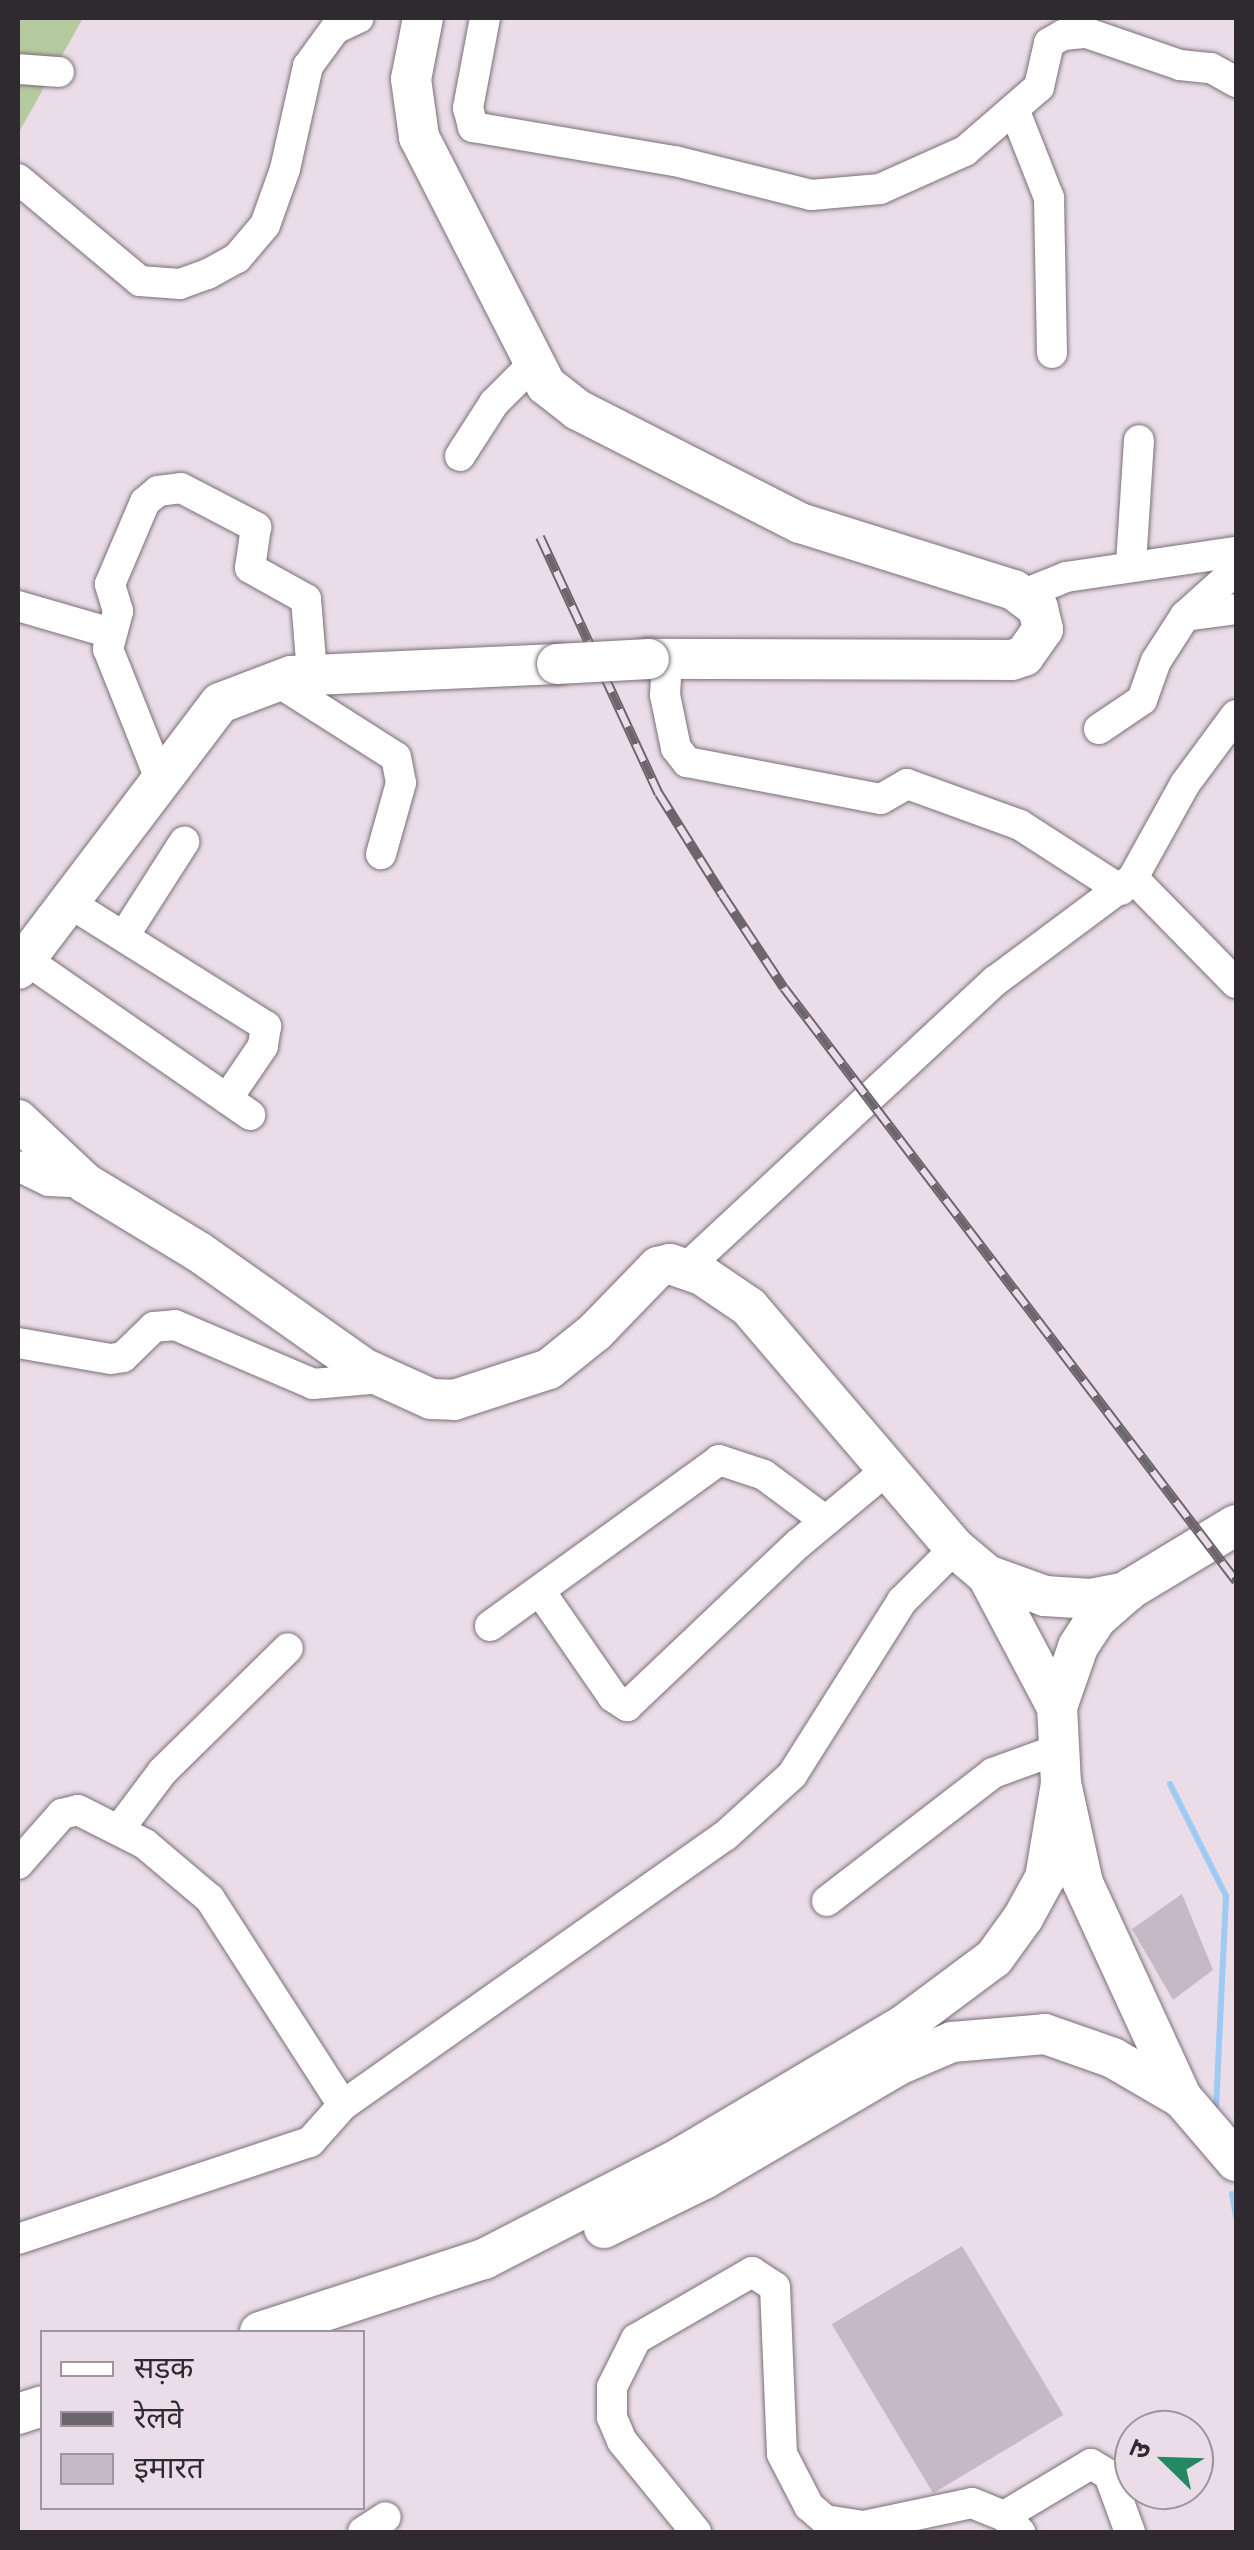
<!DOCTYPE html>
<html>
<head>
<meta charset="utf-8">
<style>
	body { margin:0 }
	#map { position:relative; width:1254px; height:2550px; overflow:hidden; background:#eadde8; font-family:Lato,"Noto Sans Devanagari",sans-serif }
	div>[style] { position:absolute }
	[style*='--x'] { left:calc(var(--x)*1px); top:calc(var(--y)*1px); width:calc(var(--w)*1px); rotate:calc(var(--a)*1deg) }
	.green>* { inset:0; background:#b6caa0 }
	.stream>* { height:6px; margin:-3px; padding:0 3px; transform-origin:3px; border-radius:3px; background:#9ecaf4 }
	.building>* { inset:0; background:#c6b9c5; transform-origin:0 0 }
	.roads { filter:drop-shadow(0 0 2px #7b6f79) drop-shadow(0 0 2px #7b6f79) }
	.minor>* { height:30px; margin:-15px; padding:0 15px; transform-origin:15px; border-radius:15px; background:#fff }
	.major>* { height:40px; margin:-20px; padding:0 20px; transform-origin:20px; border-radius:20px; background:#fff }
	.rail>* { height:10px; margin-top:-5px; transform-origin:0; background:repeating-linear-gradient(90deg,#eadde8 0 19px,#6d656c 0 38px); box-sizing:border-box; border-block:2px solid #6d656c }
	.bridges { filter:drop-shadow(0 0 2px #7b6f79) drop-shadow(0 0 2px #7b6f79) }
	.major-bridge>* { height:40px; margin:-20px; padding:0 20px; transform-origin:20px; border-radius:20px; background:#fff }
	span { translate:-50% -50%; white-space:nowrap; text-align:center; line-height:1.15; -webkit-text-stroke:8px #eadde8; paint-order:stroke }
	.frame { position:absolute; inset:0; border:20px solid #2f2a2f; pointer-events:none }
	.legend { position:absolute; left:40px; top:2330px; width:325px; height:180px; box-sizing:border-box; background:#eadde8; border:2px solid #9f959e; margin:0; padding:12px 18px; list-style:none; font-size:30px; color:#2f2a2f }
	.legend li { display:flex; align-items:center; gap:20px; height:50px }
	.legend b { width:50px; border:2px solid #9f959e }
	.north { position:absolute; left:1114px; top:2410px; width:100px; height:100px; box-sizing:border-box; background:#eadde8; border:2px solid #9f959e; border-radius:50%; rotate:293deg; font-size:28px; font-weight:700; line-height:40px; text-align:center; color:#2f2a2f }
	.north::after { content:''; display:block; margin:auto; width:35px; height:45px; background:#248963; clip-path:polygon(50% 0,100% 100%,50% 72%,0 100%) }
</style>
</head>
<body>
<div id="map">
	<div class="green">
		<div style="clip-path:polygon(18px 18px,83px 18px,18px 134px)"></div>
	</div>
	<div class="stream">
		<div style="--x:1170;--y:1784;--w:125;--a:63.4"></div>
		<div style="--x:1226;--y:1896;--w:209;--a:92.7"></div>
		<div style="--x:1232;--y:2194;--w:23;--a:80"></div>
	</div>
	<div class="building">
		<div style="clip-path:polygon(1182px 1894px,1213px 1970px,1173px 2000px,1132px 1929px)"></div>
		<div style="left:962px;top:2246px;width:197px;height:152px;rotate:59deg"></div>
	</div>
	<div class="roads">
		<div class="minor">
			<div style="--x:485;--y:18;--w:92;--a:100.7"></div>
			<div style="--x:468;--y:108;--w:20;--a:75"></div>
			<div style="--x:473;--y:127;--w:205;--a:9.6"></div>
			<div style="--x:675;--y:161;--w:140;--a:14"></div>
			<div style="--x:811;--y:195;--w:69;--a:-5"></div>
			<div style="--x:880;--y:189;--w:93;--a:-24.1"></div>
			<div style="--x:965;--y:151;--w:98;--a:-40.9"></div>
			<div style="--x:1039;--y:87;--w:45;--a:-77.2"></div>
			<div style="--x:1049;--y:43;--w:16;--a:-30"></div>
			<div style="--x:1063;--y:35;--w:24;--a:-5"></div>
			<div style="--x:1087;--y:33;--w:98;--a:19"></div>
			<div style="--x:1180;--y:65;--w:31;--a:6"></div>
			<div style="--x:1211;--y:68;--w:29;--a:29"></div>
			<div style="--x:18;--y:69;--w:41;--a:4.2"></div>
			<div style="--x:1014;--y:109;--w:96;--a:68.5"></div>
			<div style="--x:1049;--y:198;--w:155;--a:88.9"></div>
			<div style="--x:18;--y:179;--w:159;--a:39.9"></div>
			<div style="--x:140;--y:281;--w:40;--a:4.3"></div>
			<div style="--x:180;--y:284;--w:30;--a:-20"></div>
			<div style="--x:208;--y:274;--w:33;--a:-29"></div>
			<div style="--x:237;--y:258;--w:43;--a:-49.7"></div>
			<div style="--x:265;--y:225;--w:59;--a:-70.3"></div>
			<div style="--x:285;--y:169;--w:106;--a:-77.4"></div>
			<div style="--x:308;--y:66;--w:46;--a:-53.9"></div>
			<div style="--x:335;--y:29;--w:26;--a:-25"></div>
			<div style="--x:460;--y:456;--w:63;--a:-57.3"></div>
			<div style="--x:494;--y:403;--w:55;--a:-45"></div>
			<div style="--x:1131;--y:564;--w:124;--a:-86.3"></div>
			<div style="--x:1022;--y:595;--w:48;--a:-22.2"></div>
			<div style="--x:1066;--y:577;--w:172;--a:-8.4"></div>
			<div style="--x:18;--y:606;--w:97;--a:16.2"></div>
			<div style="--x:1185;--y:616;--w:51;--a:-7.8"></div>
			<div style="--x:667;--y:658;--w:37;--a:93"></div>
			<div style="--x:665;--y:695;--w:54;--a:78.3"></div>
			<div style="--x:676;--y:748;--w:18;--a:52"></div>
			<div style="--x:687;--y:762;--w:197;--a:10.8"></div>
			<div style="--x:881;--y:799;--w:30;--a:-30"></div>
			<div style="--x:907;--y:784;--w:120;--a:19.9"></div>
			<div style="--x:1020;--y:825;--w:120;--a:32.8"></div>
			<div style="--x:275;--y:680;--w:143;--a:32.5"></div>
			<div style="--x:396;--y:757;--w:26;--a:79"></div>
			<div style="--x:401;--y:783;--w:74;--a:105.7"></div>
			<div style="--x:1236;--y:715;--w:86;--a:126.5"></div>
			<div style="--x:1185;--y:784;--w:107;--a:119"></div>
			<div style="--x:1133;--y:878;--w:147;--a:45.6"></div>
			<div style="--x:1099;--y:729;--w:52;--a:-34"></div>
			<div style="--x:1142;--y:700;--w:41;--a:-70.3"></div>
			<div style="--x:1156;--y:661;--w:54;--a:-57.2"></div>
			<div style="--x:1185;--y:616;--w:69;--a:-42"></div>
			<div style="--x:160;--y:779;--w:140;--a:-111.8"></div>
			<div style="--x:108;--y:649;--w:39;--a:-75"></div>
			<div style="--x:118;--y:611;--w:28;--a:-107"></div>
			<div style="--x:110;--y:584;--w:89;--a:-66.9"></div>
			<div style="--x:145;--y:502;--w:17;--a:-40"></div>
			<div style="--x:158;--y:491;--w:23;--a:-7"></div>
			<div style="--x:181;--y:488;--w:85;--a:27.5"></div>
			<div style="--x:256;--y:527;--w:41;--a:98.3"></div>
			<div style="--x:250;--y:568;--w:64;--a:29"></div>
			<div style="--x:306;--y:599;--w:75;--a:85.4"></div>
			<div style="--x:68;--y:902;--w:234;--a:32.1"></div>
			<div style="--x:266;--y:1026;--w:20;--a:99"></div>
			<div style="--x:263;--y:1046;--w:64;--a:124.2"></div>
			<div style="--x:124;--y:936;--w:112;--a:-57.4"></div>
			<div style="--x:25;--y:959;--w:274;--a:34.7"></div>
			<div style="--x:18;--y:1166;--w:34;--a:26"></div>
			<div style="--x:49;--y:1181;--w:36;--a:3"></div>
			<div style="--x:686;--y:1268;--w:422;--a:-42.9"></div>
			<div style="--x:995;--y:981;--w:172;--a:-36.7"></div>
			<div style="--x:18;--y:1343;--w:94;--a:9.8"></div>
			<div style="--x:111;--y:1359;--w:12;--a:-9"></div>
			<div style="--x:123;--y:1357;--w:43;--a:-44.1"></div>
			<div style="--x:154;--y:1327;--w:21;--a:-5"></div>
			<div style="--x:175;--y:1325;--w:150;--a:23.1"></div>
			<div style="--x:313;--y:1384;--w:69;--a:-5"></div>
			<div style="--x:542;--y:1594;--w:125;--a:55.4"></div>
			<div style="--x:613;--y:1697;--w:17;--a:33"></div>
			<div style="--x:627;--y:1706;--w:236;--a:-43.5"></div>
			<div style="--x:798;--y:1544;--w:119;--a:-39.9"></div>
			<div style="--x:490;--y:1626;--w:283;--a:-35.9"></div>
			<div style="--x:719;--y:1460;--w:47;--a:18.4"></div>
			<div style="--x:764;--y:1475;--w:77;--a:36.6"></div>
			<div style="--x:120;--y:1828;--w:71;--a:-53"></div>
			<div style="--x:163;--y:1771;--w:175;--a:-44.5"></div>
			<div style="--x:18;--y:1864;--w:67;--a:-48.7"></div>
			<div style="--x:62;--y:1814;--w:16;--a:-14"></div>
			<div style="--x:78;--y:1810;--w:75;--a:26.9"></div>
			<div style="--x:145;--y:1844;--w:85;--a:40.2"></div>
			<div style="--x:210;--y:1899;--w:245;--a:57.2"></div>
			<div style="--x:827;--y:1901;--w:210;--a:-37.6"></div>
			<div style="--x:993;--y:1773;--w:70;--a:-20"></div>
			<div style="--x:18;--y:2239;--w:308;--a:-18.4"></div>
			<div style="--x:310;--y:2142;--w:50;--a:-48.3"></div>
			<div style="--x:343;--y:2105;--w:467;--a:-35.2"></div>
			<div style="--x:725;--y:1836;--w:91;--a:-42.3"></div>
			<div style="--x:792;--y:1775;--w:206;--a:-57.7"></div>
			<div style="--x:902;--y:1601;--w:75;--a:-45"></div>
			<div style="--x:1004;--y:2516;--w:101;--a:-30.9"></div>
			<div style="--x:1091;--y:2464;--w:21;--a:31"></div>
			<div style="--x:1109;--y:2475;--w:61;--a:69.8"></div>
			<div style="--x:363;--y:2532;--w:27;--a:-33"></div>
			<div style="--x:696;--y:2532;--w:117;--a:-129.1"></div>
			<div style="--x:622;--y:2441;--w:26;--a:-113"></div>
			<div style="--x:612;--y:2417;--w:30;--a:-90"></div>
			<div style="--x:612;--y:2387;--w:54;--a:-63.4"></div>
			<div style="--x:636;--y:2339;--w:134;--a:-30"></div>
			<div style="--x:752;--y:2272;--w:27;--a:33"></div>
			<div style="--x:775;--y:2287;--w:167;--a:87.6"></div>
			<div style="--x:782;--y:2454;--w:59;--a:62.6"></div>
			<div style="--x:809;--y:2506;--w:21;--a:41"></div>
			<div style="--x:825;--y:2520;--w:39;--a:9"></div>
			<div style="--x:864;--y:2526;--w:110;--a:-12"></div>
			<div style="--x:972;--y:2503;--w:35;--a:22"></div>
			<div style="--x:1004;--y:2516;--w:23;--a:45"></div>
		</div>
		<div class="major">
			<div style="--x:423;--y:18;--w:62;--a:101.1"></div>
			<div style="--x:411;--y:79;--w:59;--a:82.1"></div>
			<div style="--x:419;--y:137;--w:279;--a:62.9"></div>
			<div style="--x:546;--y:385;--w:41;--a:38"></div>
			<div style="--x:578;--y:410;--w:249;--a:27"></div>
			<div style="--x:800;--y:523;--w:224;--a:17.4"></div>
			<div style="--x:1014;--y:590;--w:30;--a:37"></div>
			<div style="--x:1038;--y:608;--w:22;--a:77"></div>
			<div style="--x:1043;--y:629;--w:33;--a:125"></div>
			<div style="--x:1024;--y:656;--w:13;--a:162"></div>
			<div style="--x:1012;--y:660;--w:363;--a:-179.8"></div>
			<div style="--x:18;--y:969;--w:334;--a:-52.8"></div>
			<div style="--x:220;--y:703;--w:76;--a:-20.8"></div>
			<div style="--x:291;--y:676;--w:266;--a:-2.6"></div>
			<div style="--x:18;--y:1120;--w:92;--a:43.2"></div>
			<div style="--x:85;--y:1183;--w:133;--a:31.2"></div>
			<div style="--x:199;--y:1252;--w:203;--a:35.2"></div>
			<div style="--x:365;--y:1369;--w:72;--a:24.4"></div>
			<div style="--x:431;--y:1399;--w:23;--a:2"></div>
			<div style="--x:454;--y:1400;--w:100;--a:-18.1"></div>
			<div style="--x:549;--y:1369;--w:59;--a:-38.8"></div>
			<div style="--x:595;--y:1332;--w:91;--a:-45.9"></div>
			<div style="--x:658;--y:1267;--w:12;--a:-14"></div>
			<div style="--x:670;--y:1264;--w:34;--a:19"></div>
			<div style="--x:702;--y:1275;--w:57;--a:34.2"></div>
			<div style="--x:749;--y:1307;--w:317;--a:49.5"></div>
			<div style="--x:955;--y:1548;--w:42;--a:40.2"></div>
			<div style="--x:987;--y:1575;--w:62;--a:19.9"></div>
			<div style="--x:1045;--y:1596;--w:46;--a:3.7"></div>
			<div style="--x:1091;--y:1599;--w:37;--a:-11"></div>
			<div style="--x:1236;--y:1525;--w:124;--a:148.9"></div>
			<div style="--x:1130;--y:1589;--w:45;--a:138.6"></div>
			<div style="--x:1096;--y:1619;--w:33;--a:123"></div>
			<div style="--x:1078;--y:1647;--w:64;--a:109.3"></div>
			<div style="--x:1057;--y:1707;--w:76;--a:87"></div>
			<div style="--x:1061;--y:1783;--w:102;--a:77.6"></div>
			<div style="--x:1083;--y:1883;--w:237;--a:65.3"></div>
			<div style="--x:1182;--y:2098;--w:83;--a:49.4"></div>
			<div style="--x:987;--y:1575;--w:149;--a:62.1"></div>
			<div style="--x:604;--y:2228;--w:111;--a:-26.1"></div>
			<div style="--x:704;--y:2179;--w:225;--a:-30.4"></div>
			<div style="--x:898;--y:2065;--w:59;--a:-23.1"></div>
			<div style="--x:952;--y:2042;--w:93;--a:-4.9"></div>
			<div style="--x:1045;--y:2034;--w:72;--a:19.4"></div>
			<div style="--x:1113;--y:2058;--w:80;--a:30.1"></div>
			<div style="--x:260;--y:2332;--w:236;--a:-18.1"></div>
			<div style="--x:484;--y:2259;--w:215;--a:-27.2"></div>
			<div style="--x:675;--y:2161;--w:266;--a:-30.7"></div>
			<div style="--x:904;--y:2025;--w:112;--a:-36.7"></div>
			<div style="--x:994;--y:1958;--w:49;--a:-54.1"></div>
			<div style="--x:1023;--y:1918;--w:46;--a:-61.2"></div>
			<div style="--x:1045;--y:1878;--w:96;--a:-80.4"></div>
			<div style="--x:18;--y:2414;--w:25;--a:-18"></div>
		</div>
	</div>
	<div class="rail">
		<div style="--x:540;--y:537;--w:283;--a:65.2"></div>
		<div style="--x:659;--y:794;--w:120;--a:57.9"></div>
		<div style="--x:723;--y:896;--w:110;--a:56.5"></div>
		<div style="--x:784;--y:988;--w:746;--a:52.68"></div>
	</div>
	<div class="bridges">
		<div class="major-bridge">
			<div style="--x:557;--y:664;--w:92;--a:-3.1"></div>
		</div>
	</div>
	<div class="frame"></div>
	<ul class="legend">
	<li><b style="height:12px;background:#fff"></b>सड़क</li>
	<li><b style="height:12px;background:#6d656c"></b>रेलवे</li>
	<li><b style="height:28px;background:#c6b9c5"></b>इमारत</li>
	</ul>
	<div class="north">उ</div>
</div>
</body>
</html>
